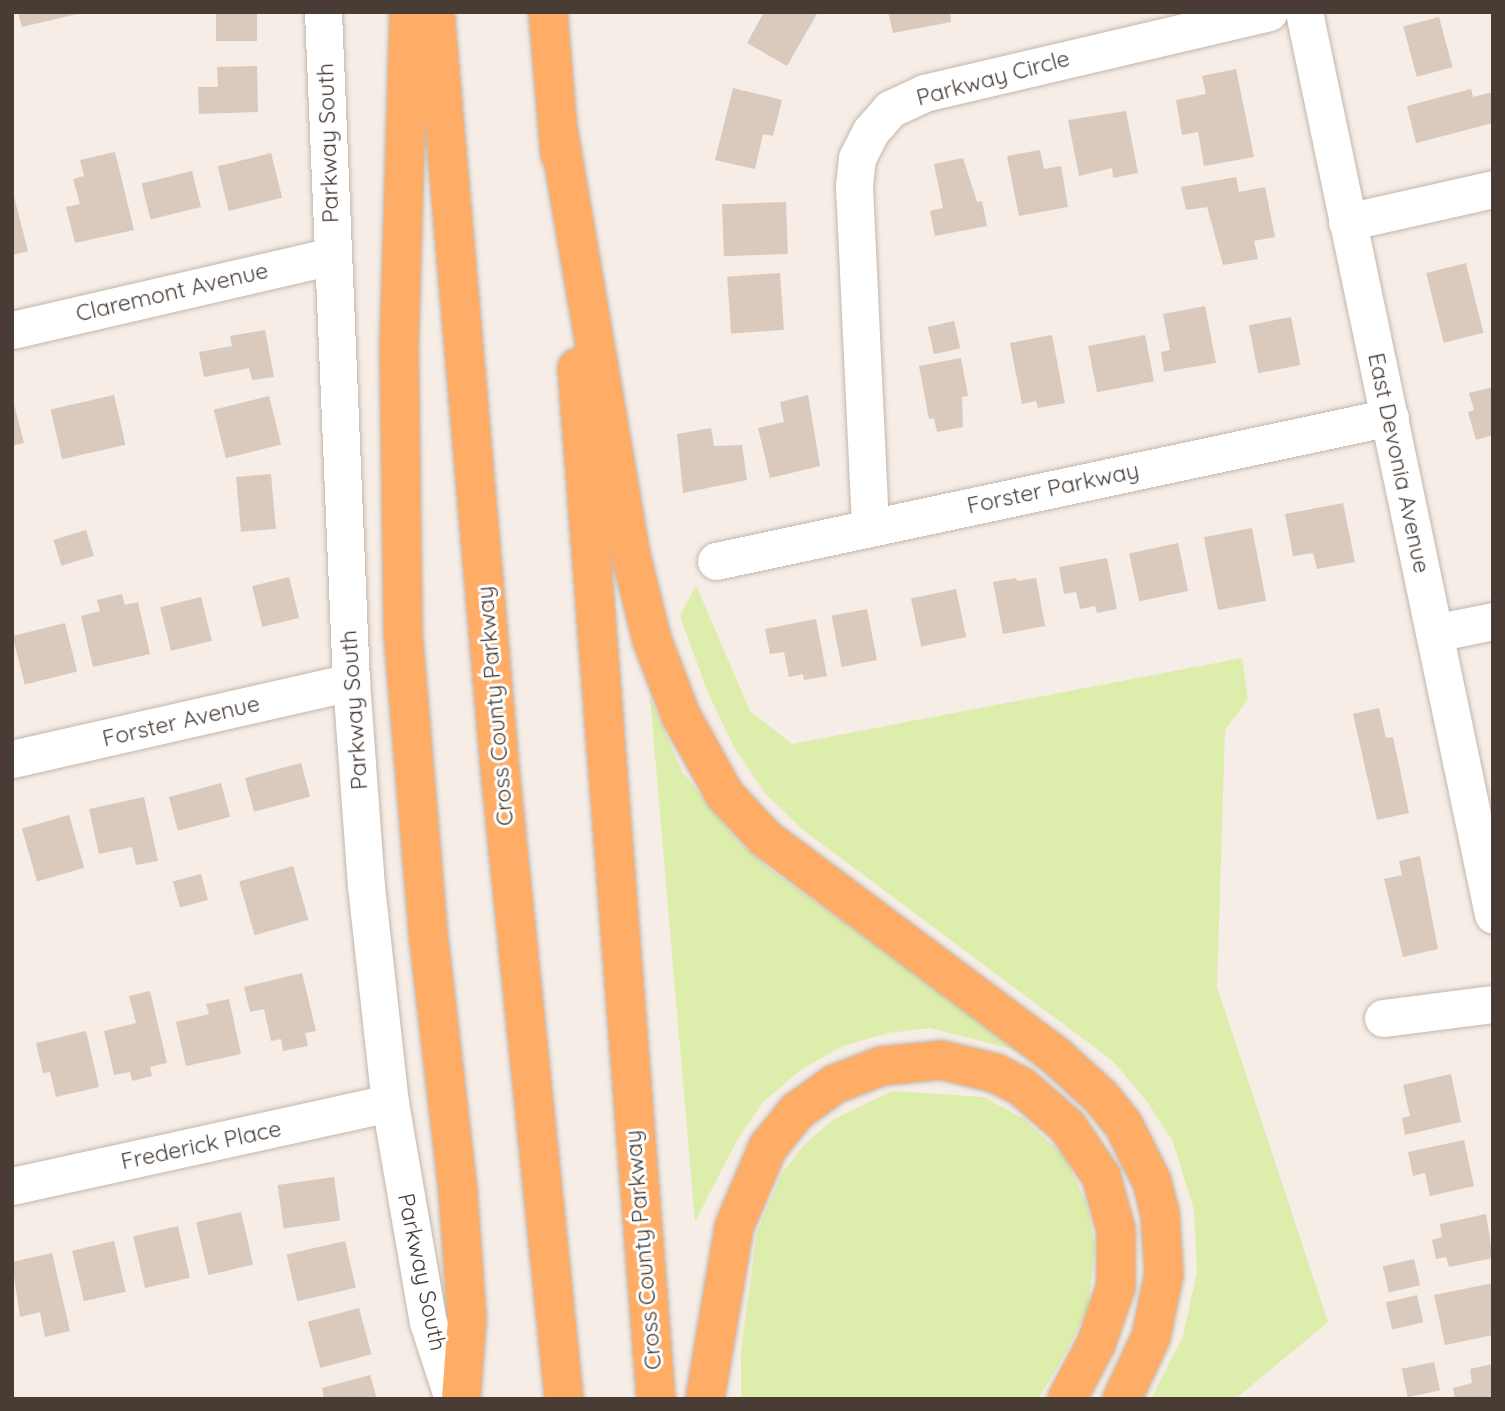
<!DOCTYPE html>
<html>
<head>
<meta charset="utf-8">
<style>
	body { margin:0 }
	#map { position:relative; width:1505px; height:1411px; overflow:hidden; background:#f5ede6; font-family:Quicksand,sans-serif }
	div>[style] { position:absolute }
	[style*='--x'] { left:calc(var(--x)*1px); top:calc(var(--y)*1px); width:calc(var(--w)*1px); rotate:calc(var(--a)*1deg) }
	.green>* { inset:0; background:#ddedab }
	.building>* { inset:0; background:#dac9bd; transform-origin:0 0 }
	.roads { filter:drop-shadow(0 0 2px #c4b6ab) drop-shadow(0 0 2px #c4b6ab) }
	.minor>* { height:37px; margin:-18.5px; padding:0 18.5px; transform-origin:18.5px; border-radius:18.5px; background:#fff }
	.highway>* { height:38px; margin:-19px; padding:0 19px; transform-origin:19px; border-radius:19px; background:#ffac67 }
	span { translate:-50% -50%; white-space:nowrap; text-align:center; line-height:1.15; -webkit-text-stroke:6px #fff; paint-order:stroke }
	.street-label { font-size:23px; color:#483c35 }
	.frame { position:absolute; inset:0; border:14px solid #483c35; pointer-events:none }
</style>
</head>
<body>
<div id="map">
	<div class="green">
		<div style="clip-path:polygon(696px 585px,750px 711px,792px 744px,1242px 658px,1248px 699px,1225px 730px,1217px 987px,1328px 1322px,1235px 1399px,1151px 1399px,1183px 1336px,1197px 1272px,1194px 1210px,1173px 1142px,1146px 1100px,1113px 1061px,803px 830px,765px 793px,735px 749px,708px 693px,680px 616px)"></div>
		<div style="clip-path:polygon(650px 697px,683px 773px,735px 838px,767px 867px,1024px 1052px,930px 1028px,888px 1033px,843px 1046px,802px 1069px,763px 1102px,736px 1142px,695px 1222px)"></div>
		<div style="clip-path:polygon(892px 1091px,984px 1097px,1024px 1119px,1065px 1157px,1087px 1205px,1095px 1247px,1088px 1308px,1065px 1354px,1038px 1399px,741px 1399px,741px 1350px,757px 1232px,782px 1173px,806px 1143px,834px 1119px)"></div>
	</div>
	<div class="building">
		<div style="clip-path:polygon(18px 12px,81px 12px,81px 13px,22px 27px)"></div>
		<div style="left:216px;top:12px;width:41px;height:29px"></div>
		<div style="clip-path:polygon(764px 12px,818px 12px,787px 66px,747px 43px)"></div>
		<div style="clip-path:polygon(888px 12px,950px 12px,951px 22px,893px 33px)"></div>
		<div style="left:1439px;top:17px;width:52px;height:37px;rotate:75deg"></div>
		<div style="clip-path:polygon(257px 66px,258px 112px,199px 114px,198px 87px,218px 87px,217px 67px)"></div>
		<div style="clip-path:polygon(1236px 69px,1254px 157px,1204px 166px,1198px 132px,1182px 135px,1176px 100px,1206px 94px,1202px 76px)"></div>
		<div style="clip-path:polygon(733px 88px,782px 100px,773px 136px,763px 134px,755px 169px,715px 160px)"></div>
		<div style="clip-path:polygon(1471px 89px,1473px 97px,1493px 92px,1493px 123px,1416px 143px,1407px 106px)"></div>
		<div style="clip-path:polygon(1126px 111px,1138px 173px,1113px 178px,1112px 168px,1079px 176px,1068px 120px)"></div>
		<div style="clip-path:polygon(1040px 150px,1044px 169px,1061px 166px,1068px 207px,1019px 216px,1007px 156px)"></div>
		<div style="clip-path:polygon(115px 152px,134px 230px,75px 243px,66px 207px,80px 204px,73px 179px,84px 176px,80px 160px)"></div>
		<div style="left:271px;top:153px;width:46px;height:55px;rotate:76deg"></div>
		<div style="clip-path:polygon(963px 158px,977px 202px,982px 201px,987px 226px,935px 236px,930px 211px,943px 208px,934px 164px)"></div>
		<div style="left:192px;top:171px;width:37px;height:52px;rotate:76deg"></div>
		<div style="clip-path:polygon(1236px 177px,1239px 192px,1265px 187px,1275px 237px,1254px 241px,1258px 259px,1223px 265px,1207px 207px,1186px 210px,1181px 187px)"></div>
		<div style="clip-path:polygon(12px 189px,28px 251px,12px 255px)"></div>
		<div style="left:786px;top:202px;width:52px;height:64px;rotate:88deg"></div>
		<div style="left:1466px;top:263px;width:72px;height:41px;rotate:76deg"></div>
		<div style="left:780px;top:273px;width:57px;height:53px;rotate:86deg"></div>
		<div style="clip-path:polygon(1205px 306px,1216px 363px,1164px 372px,1161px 352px,1170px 350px,1163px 314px)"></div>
		<div style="left:1291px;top:317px;width:49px;height:43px;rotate:79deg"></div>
		<div style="left:954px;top:321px;width:28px;height:27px;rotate:77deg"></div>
		<div style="clip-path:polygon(265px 330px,274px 377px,252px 380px,249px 368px,204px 377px,199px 352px,232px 346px,230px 336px)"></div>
		<div style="clip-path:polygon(1052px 335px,1065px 403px,1038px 408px,1036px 401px,1022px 404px,1010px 343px)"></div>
		<div style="left:1145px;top:335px;width:47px;height:58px;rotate:79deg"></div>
		<div style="clip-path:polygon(961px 358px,968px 396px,962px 397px,963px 427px,937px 432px,934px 418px,929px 419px,919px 366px)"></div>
		<div style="clip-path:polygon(1493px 387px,1493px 435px,1476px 440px,1468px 412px,1474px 410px,1469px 393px)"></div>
		<div style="left:114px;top:395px;width:51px;height:65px;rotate:77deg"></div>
		<div style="clip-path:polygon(808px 395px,820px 466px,770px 478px,758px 428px,784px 422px,780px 402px)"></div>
		<div style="clip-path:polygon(12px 396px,24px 443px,12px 446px)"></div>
		<div style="left:269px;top:396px;width:50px;height:57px;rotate:76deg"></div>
		<div style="clip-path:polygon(711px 428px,714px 446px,742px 445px,747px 480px,683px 493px,677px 434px)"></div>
		<div style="left:271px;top:474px;width:55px;height:35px;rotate:85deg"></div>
		<div style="clip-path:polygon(1343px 503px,1355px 562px,1317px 569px,1313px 553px,1293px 556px,1285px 514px)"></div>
		<div style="left:1252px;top:528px;width:74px;height:49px;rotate:79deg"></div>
		<div style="left:86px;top:530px;width:27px;height:34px;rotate:73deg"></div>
		<div style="left:1178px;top:543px;width:49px;height:50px;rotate:78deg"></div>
		<div style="clip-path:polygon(1107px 558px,1117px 609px,1097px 613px,1095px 606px,1080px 609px,1076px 592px,1064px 594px,1059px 567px)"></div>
		<div style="left:289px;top:577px;width:42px;height:38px;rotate:76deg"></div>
		<div style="clip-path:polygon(1016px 578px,1017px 581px,1036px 578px,1045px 626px,1003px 634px,993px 582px)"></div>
		<div style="left:956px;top:589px;width:49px;height:46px;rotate:78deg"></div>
		<div style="clip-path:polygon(122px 594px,125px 605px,138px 602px,150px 654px,93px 667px,81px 616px,100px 611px,97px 600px)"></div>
		<div style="left:201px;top:597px;width:45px;height:42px;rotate:76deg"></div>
		<div style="left:867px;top:609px;width:52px;height:36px;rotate:79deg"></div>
		<div style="clip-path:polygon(816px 619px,827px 676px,804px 680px,803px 674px,789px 677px,784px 652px,770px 654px,765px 629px)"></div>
		<div style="left:65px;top:623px;width:50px;height:54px;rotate:76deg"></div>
		<div style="clip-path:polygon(1379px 708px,1386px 738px,1393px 737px,1409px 813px,1377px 820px,1353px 714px)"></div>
		<div style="left:301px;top:763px;width:35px;height:58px;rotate:75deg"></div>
		<div style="left:221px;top:783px;width:35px;height:54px;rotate:75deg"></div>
		<div style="clip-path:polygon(144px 797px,158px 861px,136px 865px,132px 847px,99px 854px,89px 809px)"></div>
		<div style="left:69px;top:815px;width:55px;height:49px;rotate:74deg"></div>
		<div style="clip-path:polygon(1420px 856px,1438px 949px,1403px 957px,1384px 879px,1402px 875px,1399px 861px)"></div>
		<div style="left:293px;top:866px;width:56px;height:56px;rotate:74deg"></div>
		<div style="left:201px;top:874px;width:27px;height:29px;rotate:75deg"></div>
		<div style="clip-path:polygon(302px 973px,316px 1031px,305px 1033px,308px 1046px,283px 1051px,281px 1039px,271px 1041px,264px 1009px,250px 1012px,244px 987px)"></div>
		<div style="clip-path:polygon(150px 991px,167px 1063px,150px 1067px,152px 1076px,132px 1081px,130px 1072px,114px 1075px,104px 1031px,136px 1023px,129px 996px)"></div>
		<div style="clip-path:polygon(229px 999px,241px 1054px,186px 1066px,176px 1022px,209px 1014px,206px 1004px)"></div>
		<div style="clip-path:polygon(86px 1031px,99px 1087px,56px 1097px,50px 1072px,43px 1073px,36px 1043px)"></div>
		<div style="clip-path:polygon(1451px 1074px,1461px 1122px,1405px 1135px,1402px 1118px,1410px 1116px,1403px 1085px)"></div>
		<div style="clip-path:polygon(1464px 1140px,1474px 1186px,1430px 1196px,1425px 1173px,1413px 1176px,1408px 1152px)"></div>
		<div style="left:334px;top:1177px;width:44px;height:57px;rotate:82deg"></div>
		<div style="left:241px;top:1212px;width:54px;height:46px;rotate:77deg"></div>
		<div style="clip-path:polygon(1486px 1214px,1493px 1258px,1449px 1267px,1446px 1257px,1436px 1259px,1432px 1240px,1442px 1237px,1440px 1224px)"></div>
		<div style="left:178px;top:1226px;width:53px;height:46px;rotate:77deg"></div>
		<div style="left:114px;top:1241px;width:52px;height:43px;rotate:77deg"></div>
		<div style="left:345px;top:1241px;width:48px;height:60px;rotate:77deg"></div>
		<div style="clip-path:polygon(52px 1253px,70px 1331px,45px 1337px,40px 1312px,20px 1317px,12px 1262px)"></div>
		<div style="left:1414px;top:1259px;width:27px;height:32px;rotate:77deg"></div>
		<div style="clip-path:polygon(1493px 1283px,1493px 1335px,1445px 1345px,1434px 1295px)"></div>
		<div style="left:1417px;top:1295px;width:28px;height:32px;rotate:77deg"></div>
		<div style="left:359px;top:1308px;width:48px;height:53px;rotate:75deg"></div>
		<div style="left:1434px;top:1362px;width:29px;height:33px;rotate:78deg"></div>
		<div style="clip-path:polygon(1493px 1364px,1493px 1399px,1455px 1399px,1453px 1388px,1472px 1383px,1470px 1369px)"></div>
		<div style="clip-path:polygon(370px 1375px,377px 1399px,324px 1399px,322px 1388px)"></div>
	</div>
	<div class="roads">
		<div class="minor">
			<div style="--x:323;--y:12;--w:671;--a:87.61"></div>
			<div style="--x:351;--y:682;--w:205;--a:85.8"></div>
			<div style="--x:366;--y:886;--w:218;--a:83.7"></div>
			<div style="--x:390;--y:1103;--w:222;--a:80.2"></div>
			<div style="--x:428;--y:1322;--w:81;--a:72"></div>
			<div style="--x:1304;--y:12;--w:922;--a:78.17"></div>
			<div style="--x:1347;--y:222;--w:150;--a:-12.7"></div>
			<div style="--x:12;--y:330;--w:329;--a:-13"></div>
			<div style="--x:870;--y:526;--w:340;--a:-92.7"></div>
			<div style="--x:854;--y:186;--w:28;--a:-84"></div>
			<div style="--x:857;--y:158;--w:30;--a:-63"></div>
			<div style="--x:871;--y:131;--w:29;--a:-49"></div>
			<div style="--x:890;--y:109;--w:38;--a:-25"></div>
			<div style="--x:924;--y:93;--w:354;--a:-13.2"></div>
			<div style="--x:716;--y:561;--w:689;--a:-12.06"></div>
			<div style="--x:1434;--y:633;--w:60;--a:-11.5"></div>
			<div style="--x:12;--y:759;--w:348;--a:-12.8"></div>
			<div style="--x:1383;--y:1018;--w:111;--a:-7.3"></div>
			<div style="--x:12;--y:1186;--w:387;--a:-12.4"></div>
		</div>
		<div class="highway">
			<div style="--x:409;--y:12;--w:331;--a:91.7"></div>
			<div style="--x:399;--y:343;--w:290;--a:89.2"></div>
			<div style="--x:403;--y:633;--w:309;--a:85.2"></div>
			<div style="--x:429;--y:941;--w:254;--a:83.4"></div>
			<div style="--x:458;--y:1193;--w:126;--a:85.9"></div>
			<div style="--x:467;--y:1319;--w:80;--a:94.3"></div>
			<div style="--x:435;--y:12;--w:761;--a:85.1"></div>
			<div style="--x:500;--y:770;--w:632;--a:84.19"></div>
			<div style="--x:548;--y:12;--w:143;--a:85.2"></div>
			<div style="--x:558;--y:129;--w:433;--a:80.3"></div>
			<div style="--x:631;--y:556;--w:87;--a:76"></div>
			<div style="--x:652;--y:640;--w:81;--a:69.1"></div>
			<div style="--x:681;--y:716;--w:90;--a:60.9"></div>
			<div style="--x:725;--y:795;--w:59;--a:47.1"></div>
			<div style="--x:765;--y:838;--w:361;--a:36.8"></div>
			<div style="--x:1054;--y:1054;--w:64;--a:42.5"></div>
			<div style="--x:1101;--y:1097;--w:35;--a:51"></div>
			<div style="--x:1123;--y:1124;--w:65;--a:63.4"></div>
			<div style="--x:1152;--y:1182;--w:33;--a:76"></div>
			<div style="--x:1160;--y:1214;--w:60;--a:86.2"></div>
			<div style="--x:1164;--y:1274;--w:64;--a:101.7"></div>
			<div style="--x:1151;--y:1337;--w:68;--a:115.1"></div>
			<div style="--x:577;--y:368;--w:1034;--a:85.62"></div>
			<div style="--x:705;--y:1399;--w:174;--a:-80.4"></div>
			<div style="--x:734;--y:1227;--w:87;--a:-67"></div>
			<div style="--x:768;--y:1147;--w:46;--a:-51.1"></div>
			<div style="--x:797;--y:1111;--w:47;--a:-35.4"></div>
			<div style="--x:835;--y:1084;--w:50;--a:-21"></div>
			<div style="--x:882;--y:1066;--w:59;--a:-5.8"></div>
			<div style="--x:941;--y:1060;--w:56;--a:13.5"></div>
			<div style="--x:995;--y:1073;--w:29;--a:27"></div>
			<div style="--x:1021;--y:1086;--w:61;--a:41"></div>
			<div style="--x:1067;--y:1126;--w:60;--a:55.8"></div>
			<div style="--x:1101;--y:1176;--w:56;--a:74.5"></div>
			<div style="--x:1116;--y:1230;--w:56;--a:90"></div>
			<div style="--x:1116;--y:1286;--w:61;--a:109"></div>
			<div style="--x:1096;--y:1344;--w:62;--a:117.8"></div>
		</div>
	</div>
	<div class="street-label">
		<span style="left:993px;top:78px;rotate:-15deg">Parkway Circle</span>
		<span style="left:328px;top:143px;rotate:-92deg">Parkway South</span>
		<span style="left:172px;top:292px;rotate:-13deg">Claremont Avenue</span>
		<span style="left:1399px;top:463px;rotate:78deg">East Devonia Avenue</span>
		<span style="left:1053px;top:488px;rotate:-12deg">Forster Parkway</span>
		<span style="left:495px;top:706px;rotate:-95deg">Cross County Parkway</span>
		<span style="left:354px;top:710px;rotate:-94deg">Parkway South</span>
		<span style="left:181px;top:721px;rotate:-13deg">Forster Avenue</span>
		<span style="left:201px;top:1145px;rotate:-12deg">Frederick Place</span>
		<span style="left:643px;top:1250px;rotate:-95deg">Cross County Parkway</span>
		<span style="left:422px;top:1272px;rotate:78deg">Parkway South</span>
	</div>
	<div class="frame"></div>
</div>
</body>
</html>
